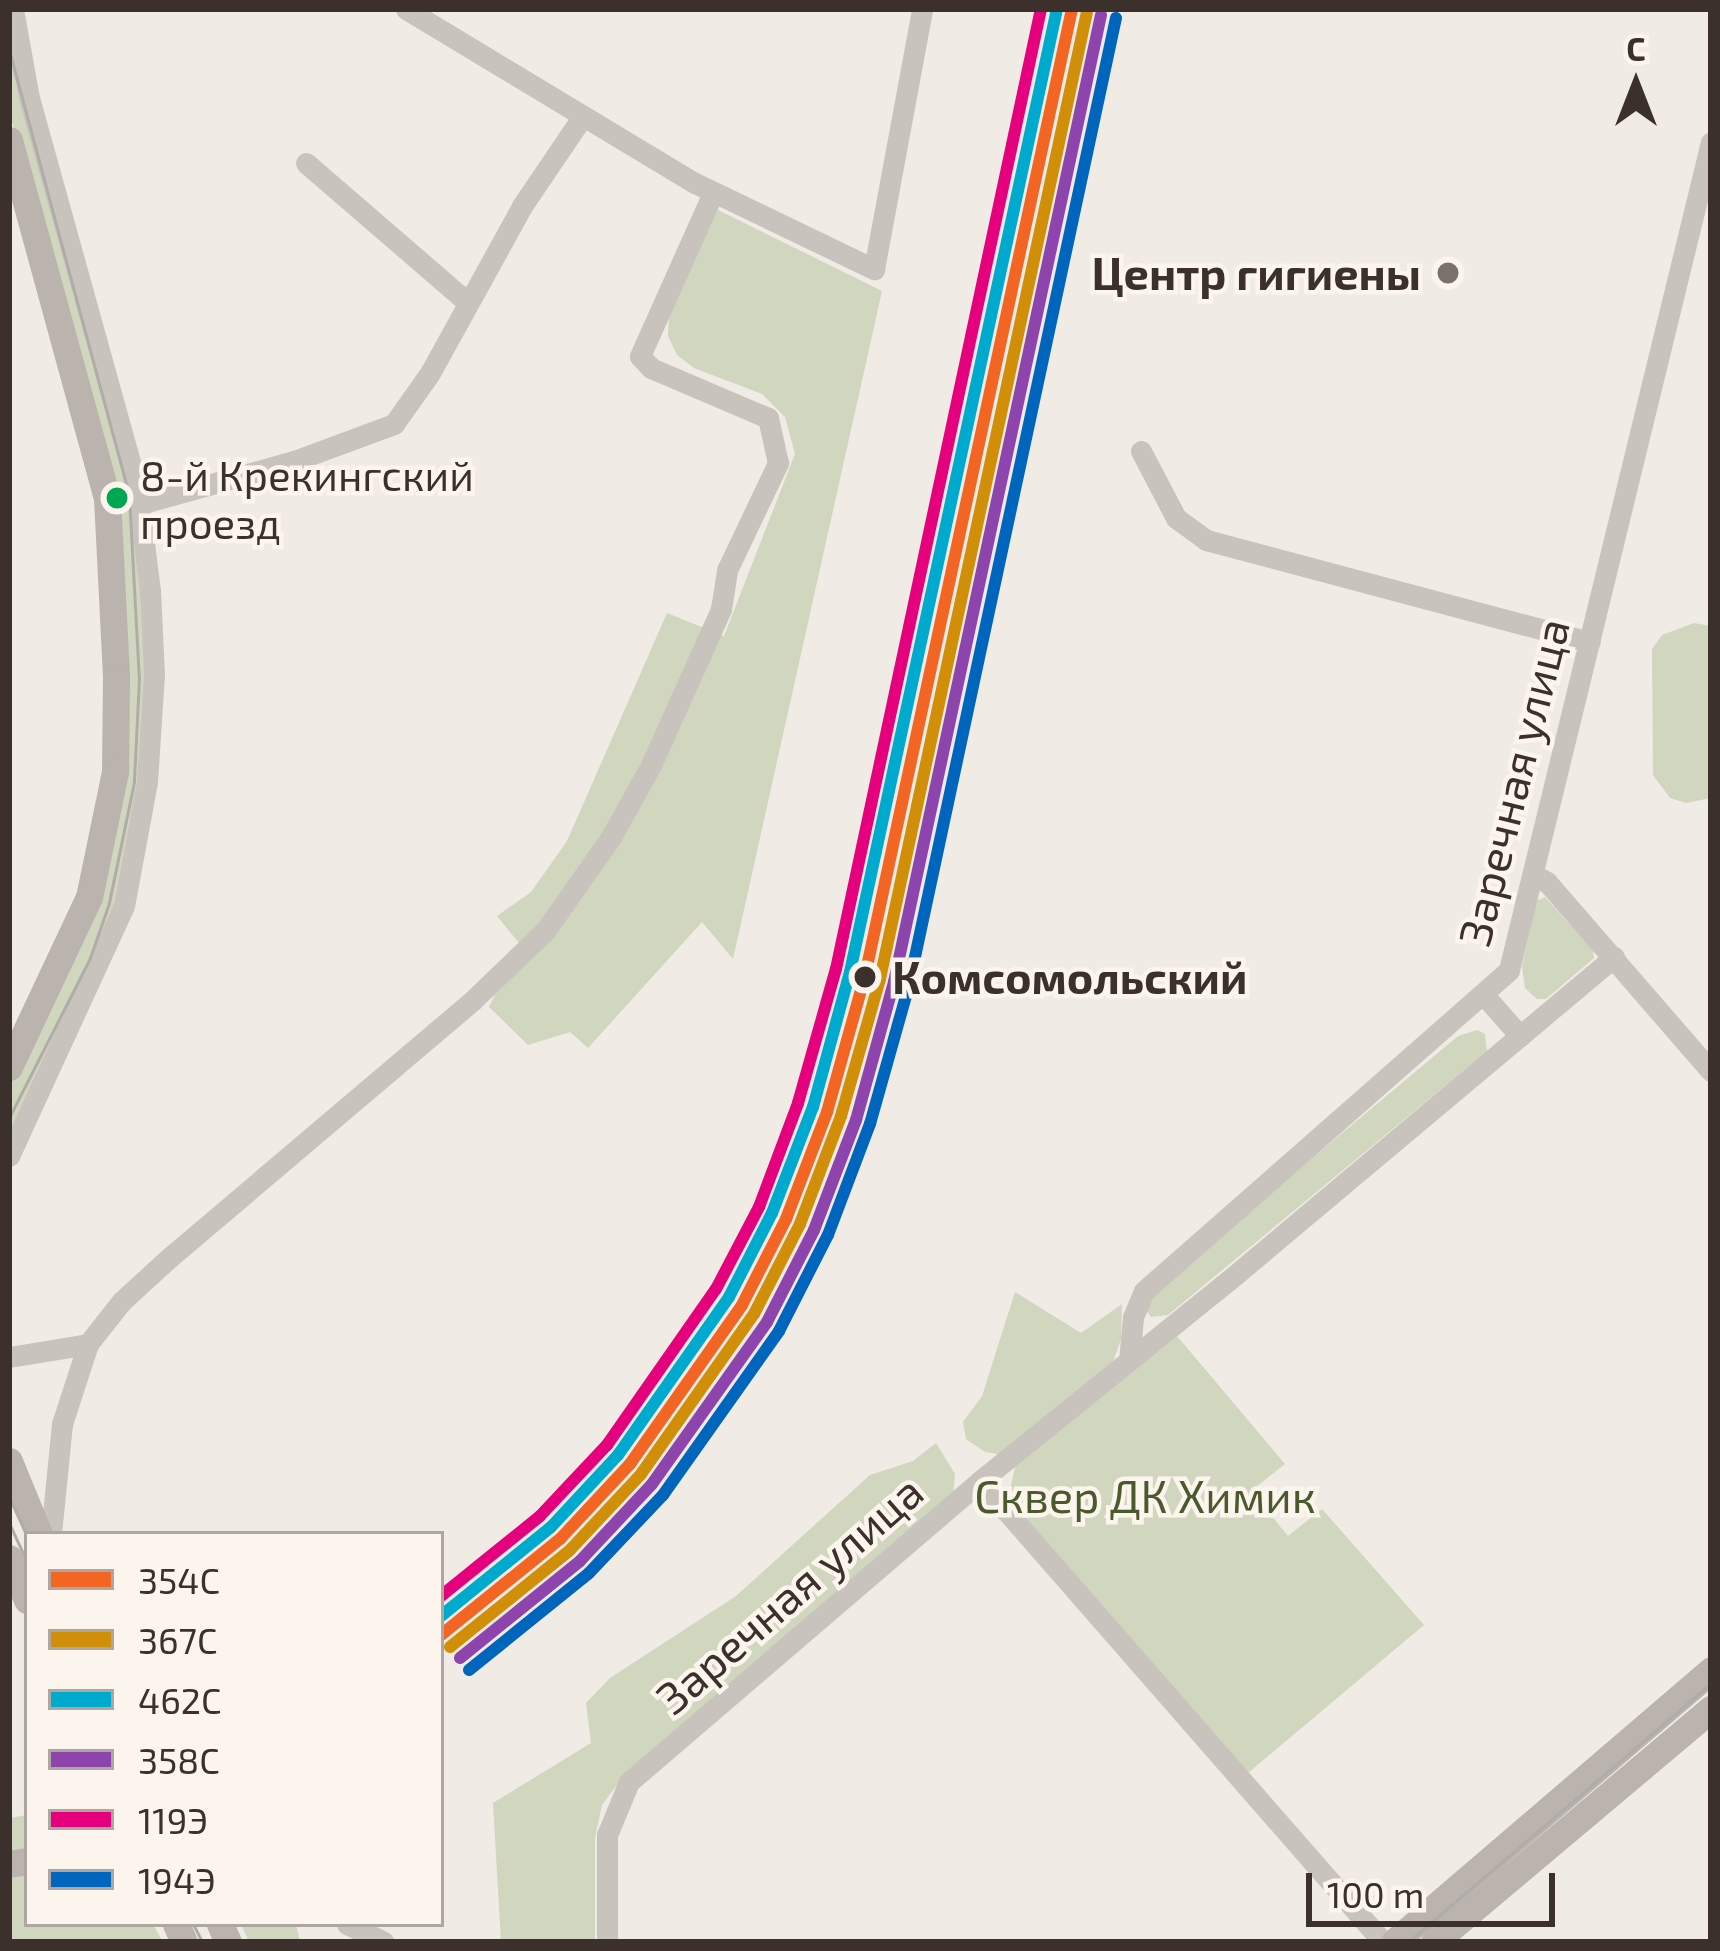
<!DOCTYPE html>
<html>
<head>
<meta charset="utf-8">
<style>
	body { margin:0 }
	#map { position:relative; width:1720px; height:1951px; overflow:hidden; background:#f0ebe5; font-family:"Exo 2",sans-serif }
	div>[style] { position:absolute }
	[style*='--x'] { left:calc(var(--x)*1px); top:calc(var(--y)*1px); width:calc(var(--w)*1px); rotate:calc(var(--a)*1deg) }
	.green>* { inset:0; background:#d1d6bf }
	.street>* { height:21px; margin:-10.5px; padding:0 10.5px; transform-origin:10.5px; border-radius:10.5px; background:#c9c3be }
	.secondary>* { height:27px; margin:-13.5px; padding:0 13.5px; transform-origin:13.5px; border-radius:13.5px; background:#bab3ae }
	.tram>* { height:3px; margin:-1.5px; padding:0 1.5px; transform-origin:1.5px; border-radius:1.5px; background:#b1aca8 }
	.rail-1>* { height:12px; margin:-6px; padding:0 6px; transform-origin:6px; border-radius:6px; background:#f26522 }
	.rail-2>* { height:12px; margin:-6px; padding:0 6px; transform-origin:6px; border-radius:6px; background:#d18e09 }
	.rail-3>* { height:12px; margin:-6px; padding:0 6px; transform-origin:6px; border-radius:6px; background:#00a9ce }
	.rail-4>* { height:12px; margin:-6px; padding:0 6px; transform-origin:6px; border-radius:6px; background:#8e44ad }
	.rail-5>* { height:12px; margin:-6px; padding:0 6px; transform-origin:6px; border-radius:6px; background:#e5007d }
	.rail-6>* { height:12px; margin:-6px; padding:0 6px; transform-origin:6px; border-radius:6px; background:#0065bd }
	.dots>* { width:33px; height:33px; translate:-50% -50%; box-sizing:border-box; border:6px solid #fbf5ee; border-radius:50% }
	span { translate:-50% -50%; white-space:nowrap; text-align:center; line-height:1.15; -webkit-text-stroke:9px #fbf5ee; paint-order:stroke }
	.bus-label { font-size:42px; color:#3b302b }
	.left { translate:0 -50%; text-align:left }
	.poi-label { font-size:45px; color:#3b302b; font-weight:700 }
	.right { translate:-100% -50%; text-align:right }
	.street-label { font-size:45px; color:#3b302b }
	.stop-label { font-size:45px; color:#3b302b; font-weight:700 }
	.park-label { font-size:45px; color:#4a5a2e }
	.frame { position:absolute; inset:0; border:12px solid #3b302b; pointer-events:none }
	.legend { position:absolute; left:24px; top:1531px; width:420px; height:396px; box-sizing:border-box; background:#fbf5ee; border:3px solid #aea6a0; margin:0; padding:15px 21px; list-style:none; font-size:36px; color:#3b302b }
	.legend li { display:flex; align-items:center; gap:24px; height:60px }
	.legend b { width:60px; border:3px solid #aea6a0 }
	.north { position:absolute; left:1576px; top:24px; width:120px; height:120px; -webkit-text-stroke:9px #fbf5ee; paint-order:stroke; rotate:0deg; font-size:33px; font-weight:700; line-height:48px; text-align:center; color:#3b302b }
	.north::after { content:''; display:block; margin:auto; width:42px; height:54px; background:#3b302b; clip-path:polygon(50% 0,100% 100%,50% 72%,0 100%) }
	.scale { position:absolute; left:1306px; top:1873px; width:249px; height:54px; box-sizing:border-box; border:6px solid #3b302b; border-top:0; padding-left:15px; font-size:36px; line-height:42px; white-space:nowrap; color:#3b302b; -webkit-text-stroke:9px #fbf5ee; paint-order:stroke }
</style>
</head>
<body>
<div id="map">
	<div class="green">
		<div style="clip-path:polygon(9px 16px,122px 445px,143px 591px,144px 680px,140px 785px,114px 906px,9px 1140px,9px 1083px,75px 949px,112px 838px,105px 451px,9px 111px)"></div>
		<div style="clip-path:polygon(714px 208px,882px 291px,733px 959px,702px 922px,588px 1048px,570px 1032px,528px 1045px,489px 1007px,519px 943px,497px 916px,531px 892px,567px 841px,667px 613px,724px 636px,795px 454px,785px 417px,762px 394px,694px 368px,677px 355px,668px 336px,669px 312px)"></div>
		<div style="clip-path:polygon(1694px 623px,1711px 626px,1711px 798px,1686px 803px,1670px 798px,1653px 775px,1652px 649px,1662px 635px)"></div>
		<div style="clip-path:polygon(1545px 897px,1593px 950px,1594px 958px,1546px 999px,1537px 999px,1525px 988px,1522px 967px,1536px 901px)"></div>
		<div style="clip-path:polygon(1477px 1030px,1485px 1034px,1487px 1051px,1168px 1315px,1151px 1317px,1145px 1308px,1150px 1294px,1458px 1036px)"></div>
		<div style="clip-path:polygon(1015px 1292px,1081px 1333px,1122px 1304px,1121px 1339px,1113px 1362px,1004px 1455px,985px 1452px,966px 1439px,963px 1422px,982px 1396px)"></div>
		<div style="clip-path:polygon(1177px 1336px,1285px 1464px,1251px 1491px,1288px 1536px,1322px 1509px,1424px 1625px,1248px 1773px,1015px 1505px,1011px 1485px,1016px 1464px)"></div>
		<div style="clip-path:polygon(936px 1443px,955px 1474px,953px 1495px,623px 1777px,602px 1805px,595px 1838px,595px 1942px,501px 1942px,493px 1803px,591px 1743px,586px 1703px,610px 1678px,736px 1596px,870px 1475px,913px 1461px)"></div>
		<div style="clip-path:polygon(27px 1815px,27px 1849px,9px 1852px,9px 1818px)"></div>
		<div style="clip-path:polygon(27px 1874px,27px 1924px,153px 1924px,163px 1942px,9px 1942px,9px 1877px)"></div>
		<div style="clip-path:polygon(241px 1924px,296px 1924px,300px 1942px,249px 1942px)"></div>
	</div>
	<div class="street">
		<div style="--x:406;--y:9;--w:337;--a:31.1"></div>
		<div style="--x:695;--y:183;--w:199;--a:25.7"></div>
		<div style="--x:874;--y:269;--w:264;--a:-79.5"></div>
		<div style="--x:306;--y:163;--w:211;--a:40.8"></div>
		<div style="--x:1141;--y:451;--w:76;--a:62.4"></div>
		<div style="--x:1176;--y:518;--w:37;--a:36"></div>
		<div style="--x:1206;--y:540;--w:397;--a:14.9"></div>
		<div style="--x:140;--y:504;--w:160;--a:-15.6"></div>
		<div style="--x:294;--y:461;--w:107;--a:-20.3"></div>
		<div style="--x:394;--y:424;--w:62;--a:-54.8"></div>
		<div style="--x:430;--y:373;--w:191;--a:-61.1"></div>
		<div style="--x:522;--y:206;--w:109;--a:-55.9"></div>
		<div style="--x:1536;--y:876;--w:13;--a:29"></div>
		<div style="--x:1547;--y:882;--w:250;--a:49.1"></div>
		<div style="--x:1483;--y:994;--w:56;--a:48.6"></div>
		<div style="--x:9;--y:1156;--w:275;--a:-65.3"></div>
		<div style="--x:124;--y:906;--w:126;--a:-79.5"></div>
		<div style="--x:147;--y:782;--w:107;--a:-86.3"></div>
		<div style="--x:154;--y:675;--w:84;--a:-92.7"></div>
		<div style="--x:150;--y:591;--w:105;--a:-97.1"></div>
		<div style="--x:137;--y:487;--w:404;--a:-105.5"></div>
		<div style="--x:29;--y:98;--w:90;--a:-100.2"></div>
		<div style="--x:9;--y:1357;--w:80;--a:-9.3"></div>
		<div style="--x:88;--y:1344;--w:55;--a:-51.7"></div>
		<div style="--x:122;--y:1301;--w:64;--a:-42.5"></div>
		<div style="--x:169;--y:1258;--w:399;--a:-40.3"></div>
		<div style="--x:473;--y:1000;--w:100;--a:-43.8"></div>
		<div style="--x:545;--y:931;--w:115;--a:-54.9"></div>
		<div style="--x:611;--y:837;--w:82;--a:-60.9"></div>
		<div style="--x:651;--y:765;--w:171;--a:-65.8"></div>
		<div style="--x:721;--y:609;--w:39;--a:-81"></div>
		<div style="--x:727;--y:570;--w:119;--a:-64.5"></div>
		<div style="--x:778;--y:463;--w:46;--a:-102.5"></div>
		<div style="--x:768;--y:418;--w:127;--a:-156.9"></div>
		<div style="--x:651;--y:368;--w:16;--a:-133"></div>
		<div style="--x:640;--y:356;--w:179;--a:-65.9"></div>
		<div style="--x:1129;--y:1361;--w:44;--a:-84.8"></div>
		<div style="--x:1133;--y:1317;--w:28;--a:-67"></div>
		<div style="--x:1144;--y:1291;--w:486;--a:-41.3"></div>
		<div style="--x:1509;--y:970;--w:852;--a:-76.29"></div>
		<div style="--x:980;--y:1481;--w:612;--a:48.84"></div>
		<div style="--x:51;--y:1534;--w:111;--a:-84.3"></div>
		<div style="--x:62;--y:1424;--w:84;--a:-72"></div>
		<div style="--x:347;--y:1924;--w:41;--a:25.9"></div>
		<div style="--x:607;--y:1942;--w:107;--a:-90"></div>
		<div style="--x:607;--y:1835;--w:57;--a:-67.5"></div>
		<div style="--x:629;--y:1782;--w:462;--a:-40.6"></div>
		<div style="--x:980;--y:1481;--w:319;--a:-38.9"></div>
		<div style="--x:1228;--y:1281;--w:504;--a:-40.01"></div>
	</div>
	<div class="secondary">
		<div style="--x:9;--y:140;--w:371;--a:74.7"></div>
		<div style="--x:107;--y:498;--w:180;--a:87.1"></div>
		<div style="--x:116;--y:678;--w:94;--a:90.6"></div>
		<div style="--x:115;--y:772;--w:128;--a:101.7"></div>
		<div style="--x:89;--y:897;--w:188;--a:115.2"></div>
		<div style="--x:9;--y:1461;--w:79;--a:67.7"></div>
		<div style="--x:9;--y:1558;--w:46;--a:66.8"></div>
		<div style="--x:9;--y:1864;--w:18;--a:-9"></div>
		<div style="--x:176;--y:1924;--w:20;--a:66"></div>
		<div style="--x:220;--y:1924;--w:20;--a:66"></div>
		<div style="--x:1394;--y:1942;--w:418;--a:-40.6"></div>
		<div style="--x:1434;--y:1942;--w:362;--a:-40.1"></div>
	</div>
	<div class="tram">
		<div style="--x:9;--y:50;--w:462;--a:74.9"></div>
		<div style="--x:129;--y:496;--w:182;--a:86.9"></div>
		<div style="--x:139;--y:678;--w:104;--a:92.8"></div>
		<div style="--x:134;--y:782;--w:124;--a:101.7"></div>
		<div style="--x:109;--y:903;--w:58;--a:109.1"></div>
		<div style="--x:90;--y:958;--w:179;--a:116.9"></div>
		<div style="--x:9;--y:1497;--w:43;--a:65.2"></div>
		<div style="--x:9;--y:1523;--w:43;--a:65.2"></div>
		<div style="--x:193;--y:1924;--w:20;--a:63"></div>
		<div style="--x:1408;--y:1942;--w:399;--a:-40.5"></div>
	</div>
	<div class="rail-1">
		<div style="--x:441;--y:1635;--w:154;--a:-38.9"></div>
		<div style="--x:561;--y:1538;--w:101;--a:-47"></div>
		<div style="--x:630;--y:1464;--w:194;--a:-54.8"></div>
		<div style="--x:742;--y:1305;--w:97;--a:-62.9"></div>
		<div style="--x:786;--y:1219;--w:115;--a:-69"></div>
		<div style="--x:827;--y:1112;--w:141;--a:-74.4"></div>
		<div style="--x:865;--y:976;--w:989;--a:-77.92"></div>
	</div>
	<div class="rail-2">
		<div style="--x:450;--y:1647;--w:154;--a:-38.9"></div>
		<div style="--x:570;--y:1550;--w:104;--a:-46.9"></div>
		<div style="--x:641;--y:1474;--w:196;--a:-54.8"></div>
		<div style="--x:754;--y:1314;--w:101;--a:-62.9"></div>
		<div style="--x:800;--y:1224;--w:116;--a:-69.2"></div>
		<div style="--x:841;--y:1116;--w:142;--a:-74.1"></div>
		<div style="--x:880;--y:979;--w:989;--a:-77.92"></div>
	</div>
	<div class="rail-3">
		<div style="--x:441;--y:1616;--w:141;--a:-39"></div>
		<div style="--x:551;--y:1527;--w:98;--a:-47.1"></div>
		<div style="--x:618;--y:1455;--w:193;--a:-54.9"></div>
		<div style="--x:729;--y:1297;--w:94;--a:-62.9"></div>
		<div style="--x:772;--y:1213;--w:114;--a:-68.9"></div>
		<div style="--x:813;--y:1107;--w:140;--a:-74.7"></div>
		<div style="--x:850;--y:972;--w:985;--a:-77.87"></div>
	</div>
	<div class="rail-4">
		<div style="--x:460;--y:1658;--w:154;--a:-38.9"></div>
		<div style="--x:580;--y:1561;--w:105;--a:-46.9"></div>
		<div style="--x:652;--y:1484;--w:199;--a:-54.6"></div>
		<div style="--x:767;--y:1322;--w:103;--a:-62.9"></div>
		<div style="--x:814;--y:1230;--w:118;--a:-69.1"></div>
		<div style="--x:856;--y:1120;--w:143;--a:-74.6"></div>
		<div style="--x:894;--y:982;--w:989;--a:-77.92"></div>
	</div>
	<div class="rail-5">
		<div style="--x:441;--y:1596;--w:127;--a:-38.9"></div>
		<div style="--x:540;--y:1516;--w:98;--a:-46.7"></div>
		<div style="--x:607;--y:1445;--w:190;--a:-55.1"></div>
		<div style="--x:716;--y:1289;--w:93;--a:-62.3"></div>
		<div style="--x:759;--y:1207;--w:111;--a:-69.4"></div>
		<div style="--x:798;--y:1103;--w:139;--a:-74.2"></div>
		<div style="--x:836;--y:969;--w:982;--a:-77.95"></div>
	</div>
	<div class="rail-6">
		<div style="--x:469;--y:1670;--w:154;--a:-38.9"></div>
		<div style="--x:589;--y:1573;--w:108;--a:-46.5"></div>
		<div style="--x:663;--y:1495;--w:201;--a:-54.7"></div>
		<div style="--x:779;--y:1331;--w:108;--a:-63"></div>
		<div style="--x:828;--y:1235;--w:119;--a:-69.3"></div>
		<div style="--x:870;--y:1124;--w:144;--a:-74.3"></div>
		<div style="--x:909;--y:985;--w:989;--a:-77.92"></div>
	</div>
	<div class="dots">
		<div style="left:1448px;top:273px;background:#7a716c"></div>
		<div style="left:117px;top:498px;background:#00a651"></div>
		<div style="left:865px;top:977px;background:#3b302b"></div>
	</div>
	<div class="bus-label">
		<span class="left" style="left:140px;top:498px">8-й Крекингский<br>проезд</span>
	</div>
	<div class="poi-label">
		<span class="right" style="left:1421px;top:273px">Центр гигиены</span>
	</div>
	<div class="street-label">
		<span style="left:1513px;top:782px;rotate:-76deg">Заречная улица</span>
		<span style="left:789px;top:1594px;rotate:-41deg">Заречная улица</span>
	</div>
	<div class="stop-label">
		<span class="left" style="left:892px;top:977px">Комсомольский</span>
	</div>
	<div class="park-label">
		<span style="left:1145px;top:1496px">Сквер ДК Химик</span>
	</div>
	<div class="frame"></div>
	<ul class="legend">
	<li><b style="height:15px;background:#f26522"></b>354С</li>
	<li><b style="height:15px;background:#d18e09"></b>367С</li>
	<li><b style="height:15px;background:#00a9ce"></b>462С</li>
	<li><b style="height:15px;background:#8e44ad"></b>358С</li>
	<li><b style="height:15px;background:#e5007d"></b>119Э</li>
	<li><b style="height:15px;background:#0065bd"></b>194Э</li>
	</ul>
	<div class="north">С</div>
	<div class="scale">100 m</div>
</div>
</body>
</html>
